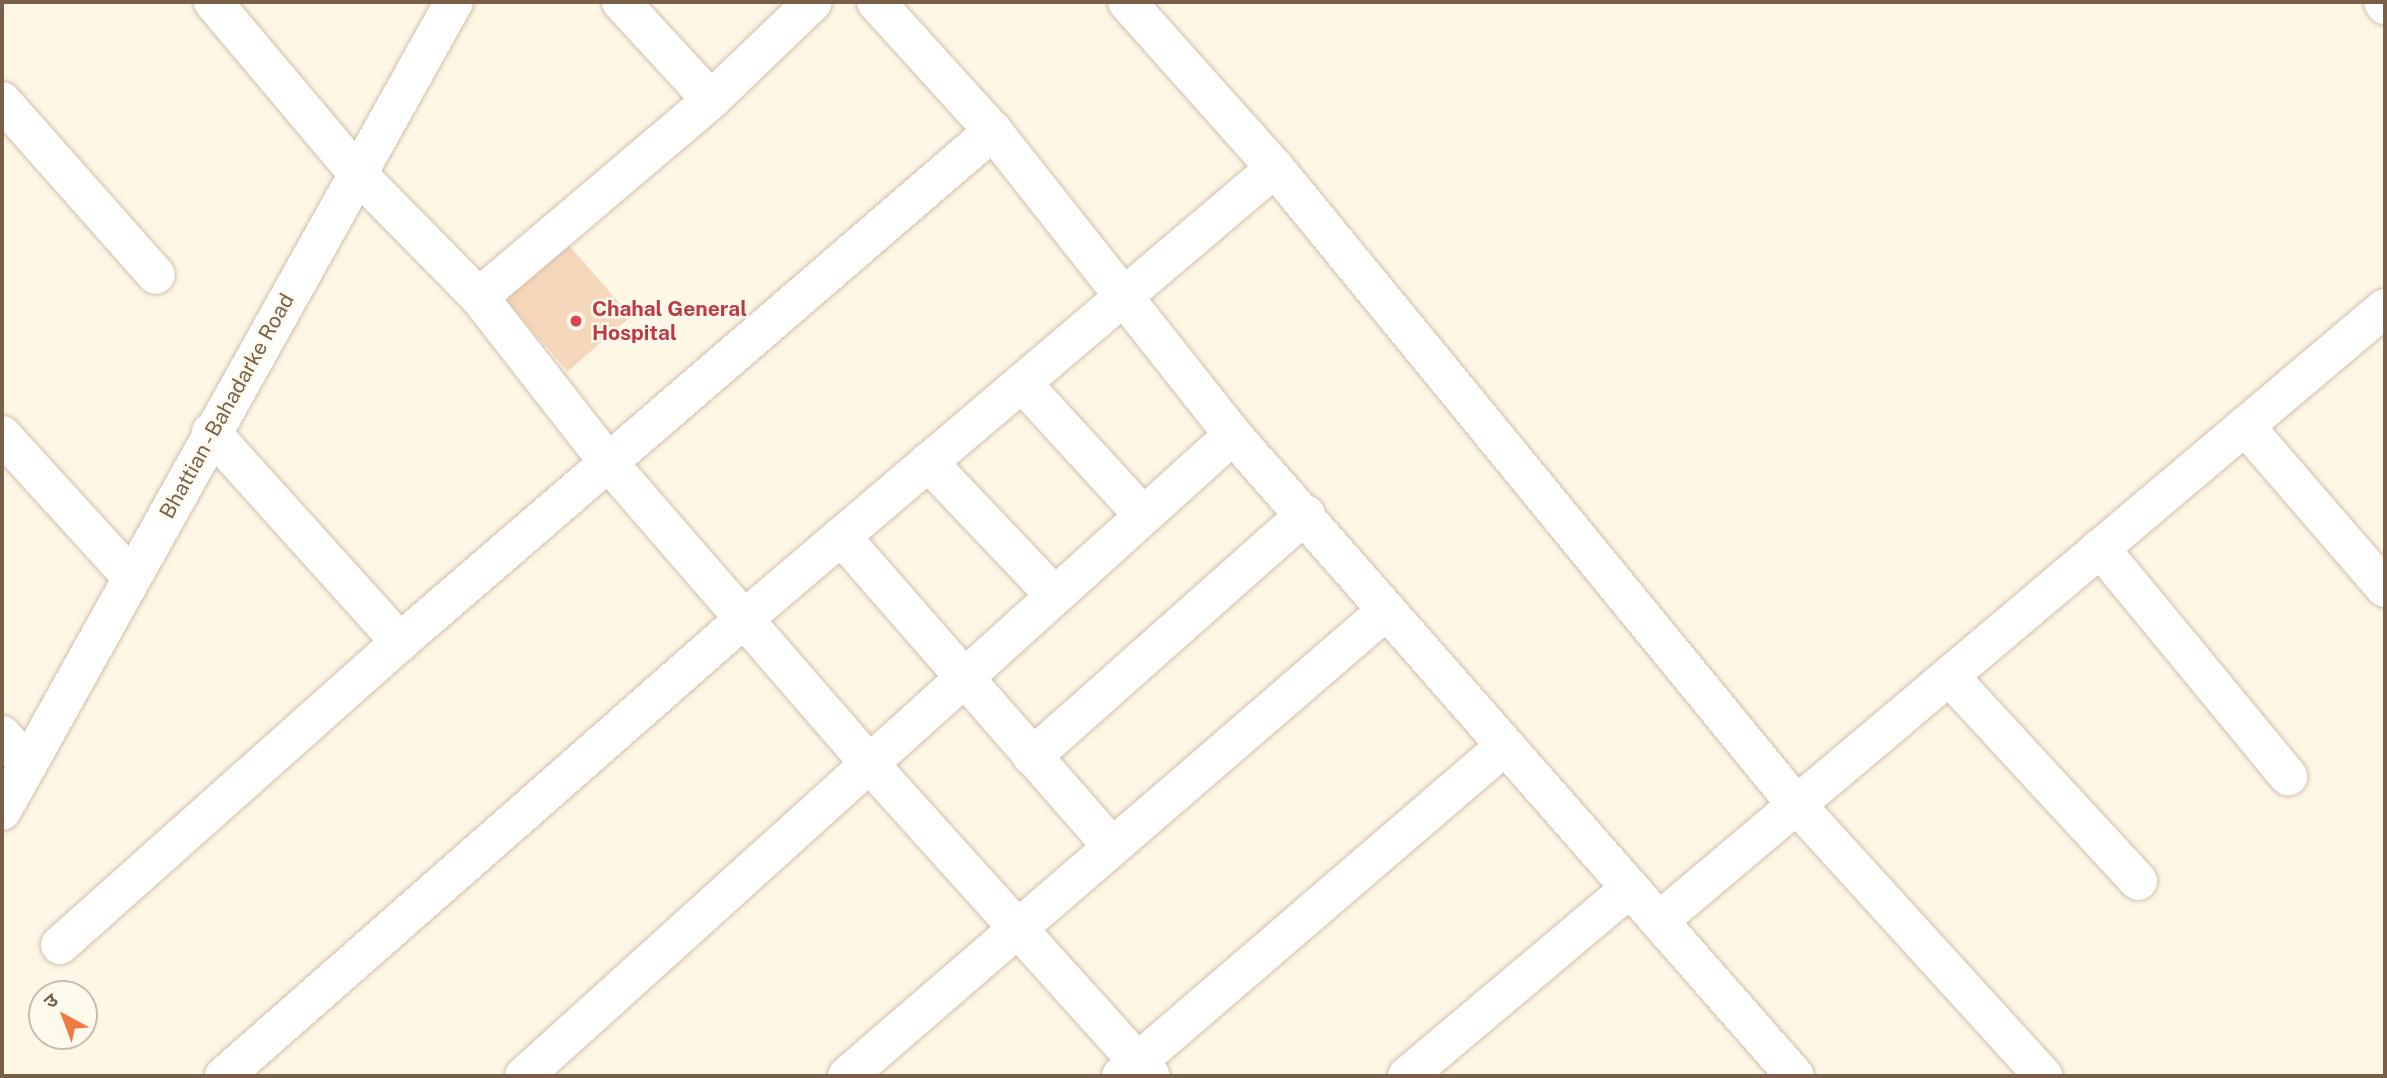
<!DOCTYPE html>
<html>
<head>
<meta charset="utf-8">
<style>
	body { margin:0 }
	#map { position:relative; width:2387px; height:1078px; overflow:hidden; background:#fef7e6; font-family:"Public Sans","Noto Sans Devanagari",sans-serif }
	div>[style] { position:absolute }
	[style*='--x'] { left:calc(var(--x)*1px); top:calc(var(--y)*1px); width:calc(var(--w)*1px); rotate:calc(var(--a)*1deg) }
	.building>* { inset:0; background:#f5d8bc; transform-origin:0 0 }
	.roads { filter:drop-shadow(0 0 2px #d1bfab) drop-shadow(0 0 2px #d1bfab) }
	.minor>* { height:38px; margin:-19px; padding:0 19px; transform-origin:19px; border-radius:19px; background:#fff }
	.tertiary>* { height:38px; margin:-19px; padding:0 19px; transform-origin:19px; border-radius:19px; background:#fff }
	.dots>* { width:19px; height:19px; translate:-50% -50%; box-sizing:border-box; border:4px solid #fffaee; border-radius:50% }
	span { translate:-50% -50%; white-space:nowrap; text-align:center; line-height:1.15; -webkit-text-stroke:5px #fffaee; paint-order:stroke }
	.health-label { font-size:21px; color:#be3a42; font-weight:700 }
	.left { translate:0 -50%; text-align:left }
	.street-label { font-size:21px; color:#7a5f48 }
	.frame { position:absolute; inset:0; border:4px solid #7a5f48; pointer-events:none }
	.north { position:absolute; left:28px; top:980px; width:70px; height:70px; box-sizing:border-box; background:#fffaee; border:2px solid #cabcac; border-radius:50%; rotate:319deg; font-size:19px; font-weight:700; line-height:28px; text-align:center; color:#7a5f48 }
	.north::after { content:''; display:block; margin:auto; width:24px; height:32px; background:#f07a44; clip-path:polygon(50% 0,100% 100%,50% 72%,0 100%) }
</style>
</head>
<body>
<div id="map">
	<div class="building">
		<div style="left:568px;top:244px;width:96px;height:84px;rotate:49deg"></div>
	</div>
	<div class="roads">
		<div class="minor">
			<div style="--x:213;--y:2;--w:225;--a:49.9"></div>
			<div style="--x:358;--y:174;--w:173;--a:45.5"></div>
			<div style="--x:479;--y:297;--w:209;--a:52"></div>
			<div style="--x:608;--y:462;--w:396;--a:49.1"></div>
			<div style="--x:867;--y:761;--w:424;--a:48"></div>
			<div style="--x:621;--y:2;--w:133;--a:47.4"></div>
			<div style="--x:876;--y:2;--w:174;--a:47.8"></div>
			<div style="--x:993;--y:131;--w:387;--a:51.7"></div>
			<div style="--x:1233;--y:435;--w:852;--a:48.76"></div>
			<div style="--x:1127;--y:2;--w:222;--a:48.3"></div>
			<div style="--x:1275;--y:168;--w:821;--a:50.69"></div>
			<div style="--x:1795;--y:803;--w:369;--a:47.7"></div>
			<div style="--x:2383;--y:2;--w:4;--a:56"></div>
			<div style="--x:2;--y:101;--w:232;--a:48.5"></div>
			<div style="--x:479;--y:297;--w:304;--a:-40.3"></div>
			<div style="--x:711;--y:100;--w:141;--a:-43.9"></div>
			<div style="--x:1022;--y:383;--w:179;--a:47.5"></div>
			<div style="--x:2245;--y:426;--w:214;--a:49.2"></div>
			<div style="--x:211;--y:432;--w:283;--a:48"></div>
			<div style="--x:2;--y:435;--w:192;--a:47.7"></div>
			<div style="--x:928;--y:462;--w:183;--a:46.5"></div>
			<div style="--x:841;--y:536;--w:410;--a:48.9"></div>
			<div style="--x:2100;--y:548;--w:296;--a:50.5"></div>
			<div style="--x:1949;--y:676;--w:279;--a:47.3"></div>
			<div style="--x:2;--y:735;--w:39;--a:48"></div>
			<div style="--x:1032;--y:757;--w:366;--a:-41.6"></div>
			<div style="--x:1659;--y:921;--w:950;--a:-40.18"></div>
			<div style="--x:60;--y:945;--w:455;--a:-41.7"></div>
			<div style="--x:400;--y:642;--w:783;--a:-40.75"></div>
			<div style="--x:224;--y:1076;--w:692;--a:-41.31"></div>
			<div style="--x:744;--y:619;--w:697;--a:-40.34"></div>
			<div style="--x:524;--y:1076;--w:956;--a:-42.12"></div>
			<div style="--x:847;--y:1076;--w:713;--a:-40.79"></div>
			<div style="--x:1121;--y:1076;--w:506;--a:-40.67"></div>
			<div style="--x:1407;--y:1076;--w:292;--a:-40.1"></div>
		</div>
		<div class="tertiary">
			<div style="--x:2;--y:811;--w:927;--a:-60.81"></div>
		</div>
	</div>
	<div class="dots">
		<div style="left:576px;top:321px;background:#e0444e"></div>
	</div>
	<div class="health-label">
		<span class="left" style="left:592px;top:321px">Chahal General<br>Hospital</span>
	</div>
	<div class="street-label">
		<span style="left:227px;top:406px;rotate:-61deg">Bhattian - Bahadarke Road</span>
	</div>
	<div class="frame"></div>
	<div class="north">उ</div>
</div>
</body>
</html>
